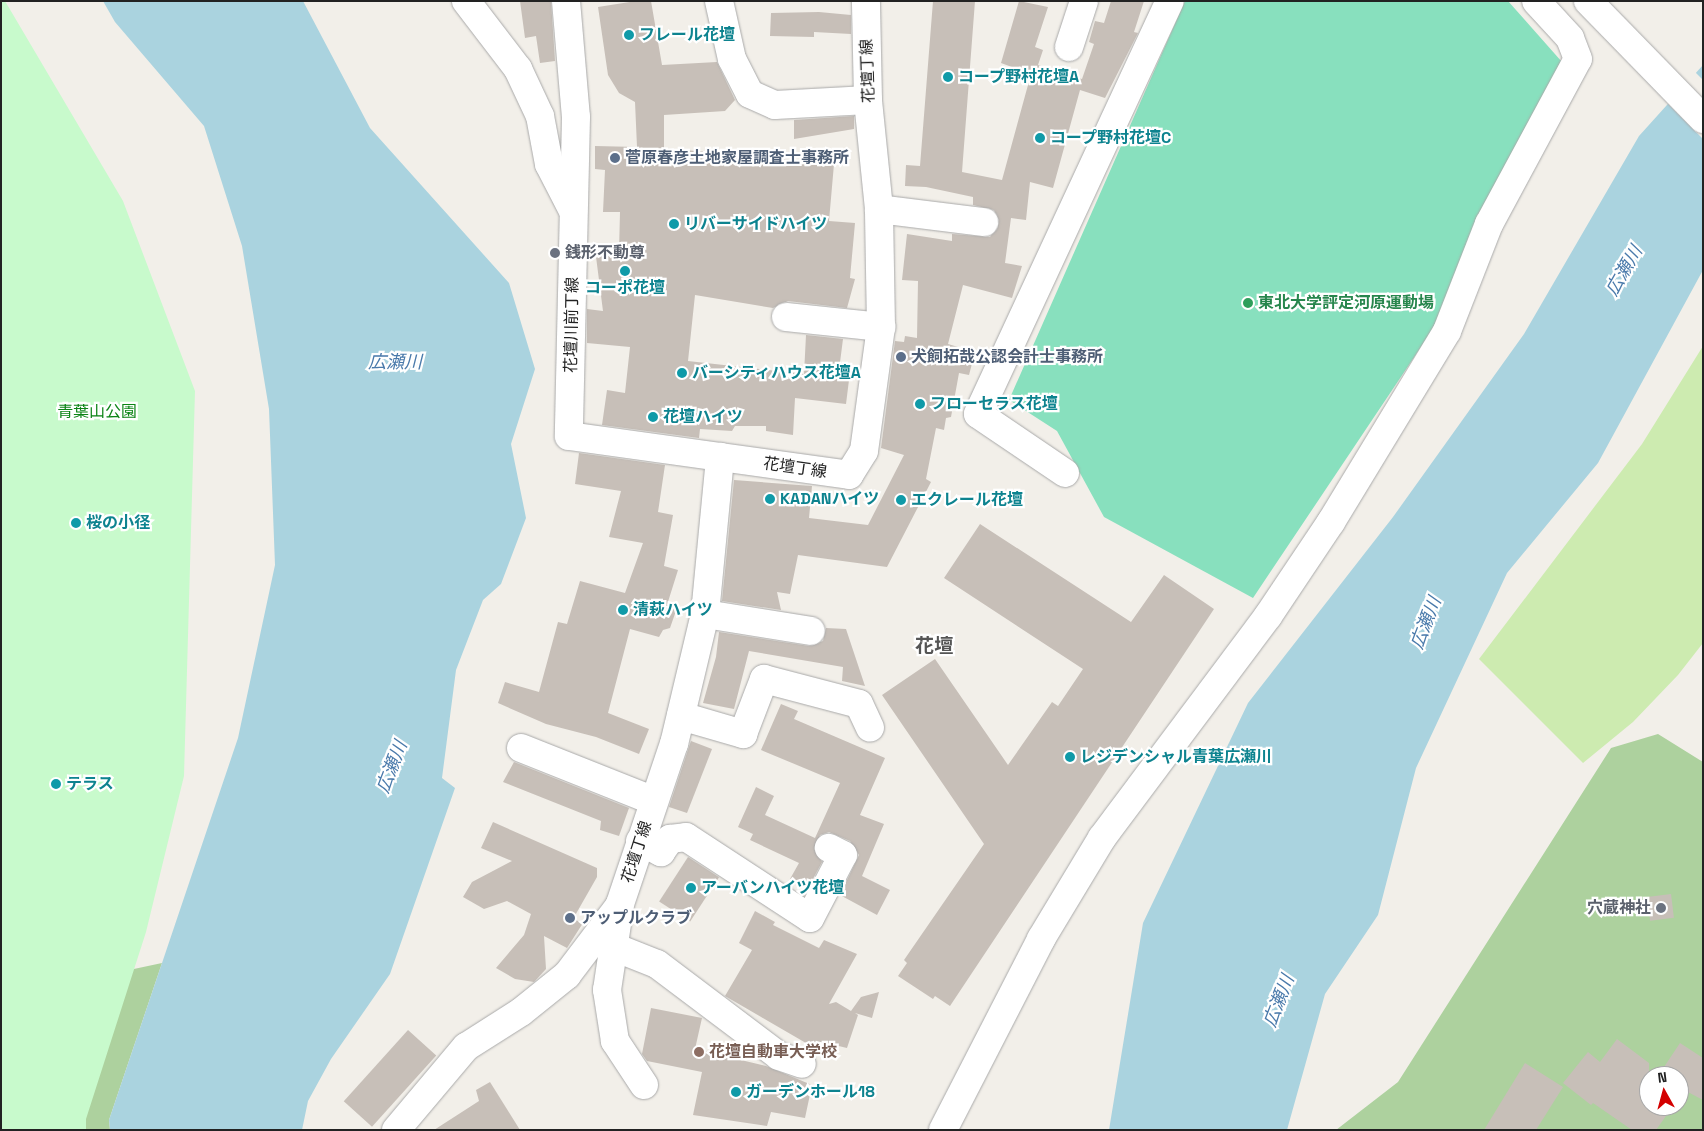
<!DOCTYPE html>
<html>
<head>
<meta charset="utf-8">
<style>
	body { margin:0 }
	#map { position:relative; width:1704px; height:1131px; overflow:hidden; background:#f2efe9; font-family:"Space Grotesk","Noto Sans JP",sans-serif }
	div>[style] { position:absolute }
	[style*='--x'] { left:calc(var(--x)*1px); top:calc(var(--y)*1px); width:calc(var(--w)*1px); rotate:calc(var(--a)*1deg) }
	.grass>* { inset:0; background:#cdebb0 }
	.forest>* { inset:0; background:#add19e }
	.park>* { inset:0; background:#c8facc }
	.pitch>* { inset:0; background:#88e0be }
	.water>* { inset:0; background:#aad3df }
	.pier>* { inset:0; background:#f2efe9 }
	.building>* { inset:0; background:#c7bfb8; transform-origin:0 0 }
	.roads { filter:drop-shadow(0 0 1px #a9a9a9) drop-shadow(0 0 1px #a9a9a9) }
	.minor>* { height:28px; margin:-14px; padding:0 14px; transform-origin:14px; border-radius:14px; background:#fff }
	.dots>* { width:14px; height:14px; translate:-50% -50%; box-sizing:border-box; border:2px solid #fff; border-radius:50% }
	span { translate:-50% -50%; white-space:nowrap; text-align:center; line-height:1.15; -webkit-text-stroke:4.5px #fff; paint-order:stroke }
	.culture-label { font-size:16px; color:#0d838f; font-weight:700 }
	.left { translate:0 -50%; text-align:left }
	.street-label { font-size:16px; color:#222 }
	.service-label { font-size:16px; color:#4e5e75; font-weight:700 }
	.worship-label { font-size:16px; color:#5b616d; font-weight:700 }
	.right { translate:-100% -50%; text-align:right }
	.leisure-label { font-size:16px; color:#27864d; font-weight:700 }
	.park-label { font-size:16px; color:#0c8416 }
	.education-label { font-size:16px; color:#785e54; font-weight:700 }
	.water-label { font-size:18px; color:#4a7aab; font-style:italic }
	.quarter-label { font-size:19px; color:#555; font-weight:700 }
	.frame { position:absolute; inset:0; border:2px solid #222; pointer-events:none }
	.north { position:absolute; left:1639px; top:1066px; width:50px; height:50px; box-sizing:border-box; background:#fff; border:1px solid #a7a7a7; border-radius:50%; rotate:353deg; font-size:14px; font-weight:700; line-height:20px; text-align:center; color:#222 }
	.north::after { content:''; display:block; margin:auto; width:18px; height:22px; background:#d40000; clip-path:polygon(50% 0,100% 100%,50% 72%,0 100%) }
</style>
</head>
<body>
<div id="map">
	<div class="grass">
		<div style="clip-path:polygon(1703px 346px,1703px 643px,1678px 675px,1633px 722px,1583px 763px,1479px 659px,1642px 444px)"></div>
	</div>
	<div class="forest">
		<div style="clip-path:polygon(evenodd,1658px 734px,1703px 762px,1703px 1130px,1336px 1130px,1398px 1082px,1611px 748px,1658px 734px,1649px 1076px,1679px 1076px,1679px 1106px,1649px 1106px,1649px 1076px)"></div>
		<div style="clip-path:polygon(162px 963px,109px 1120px,110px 1130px,1px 1130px,73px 982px)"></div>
	</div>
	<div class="park">
		<div style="clip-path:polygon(1px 1px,5px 1px,123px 201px,195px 391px,184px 776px,146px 932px,86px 1119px,86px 1130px,1px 1130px)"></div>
	</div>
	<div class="pitch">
		<div style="clip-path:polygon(1185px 1px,1508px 1px,1562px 62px,1439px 320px,1253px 598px,1104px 517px,1057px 431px,1009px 400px)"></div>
	</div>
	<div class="water">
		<div style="clip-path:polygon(103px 1px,303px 1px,370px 128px,509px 283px,535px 369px,511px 444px,526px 518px,501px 584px,483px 600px,456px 670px,442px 778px,455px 788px,390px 974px,331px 1059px,308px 1101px,302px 1130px,110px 1130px,109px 1120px,238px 738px,275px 565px,269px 409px,242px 246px,204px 126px,115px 22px)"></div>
		<div style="clip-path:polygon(1703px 65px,1703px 270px,1598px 463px,1507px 573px,1416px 768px,1378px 915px,1325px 994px,1287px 1130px,1109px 1130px,1143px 923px,1248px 703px,1393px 517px,1524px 334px,1639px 136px)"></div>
	</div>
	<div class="pier">
		<div style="clip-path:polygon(1694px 71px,1703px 80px,1703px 139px,1666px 102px)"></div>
	</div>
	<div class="building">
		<div style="clip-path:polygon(520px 1px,551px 1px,555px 61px,540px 63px,536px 36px,525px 38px)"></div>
		<div style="clip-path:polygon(636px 1px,651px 1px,662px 65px,717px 62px,735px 100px,725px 111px,664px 115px,664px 148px,834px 164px,829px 221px,855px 223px,850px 278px,855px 279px,847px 308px,788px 301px,773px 308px,695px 295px,688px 361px,804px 374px,806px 335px,843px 339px,838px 378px,849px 380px,846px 404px,795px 398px,793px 435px,766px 431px,766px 426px,735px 426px,732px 431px,700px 429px,699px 438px,602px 425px,607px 390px,625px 393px,630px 347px,587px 343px,587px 309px,603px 311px,595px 249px,619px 252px,620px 212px,603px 212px,605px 170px,595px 169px,595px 146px,637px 147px,635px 102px,619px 93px,608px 75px,598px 7px)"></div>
		<div style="clip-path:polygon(933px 1px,975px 1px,962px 172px,1002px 180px,1031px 74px,1001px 63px,1019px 1px,1048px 7px,1035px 47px,1043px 50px,1038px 65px,1082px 79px,1094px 44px,1089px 42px,1095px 21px,1104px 23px,1111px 1px,1144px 1px,1134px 32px,1138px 33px,1105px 98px,1080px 90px,1053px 188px,1030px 182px,1026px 220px,1011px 218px,1005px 263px,1022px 266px,1012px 298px,963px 285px,948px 344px,975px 352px,969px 375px,959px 373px,951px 417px,946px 418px,944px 430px,936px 428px,926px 479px,931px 482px,887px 567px,798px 555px,790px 594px,777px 592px,781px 610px,722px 601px,734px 480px,812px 486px,809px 518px,868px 525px,904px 455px,881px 448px,895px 341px,904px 342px,905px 336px,917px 338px,918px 281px,902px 280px,907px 234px,952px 241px,952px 234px,990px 237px,999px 224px,994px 210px,973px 205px,973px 197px,926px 187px,905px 186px,906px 165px,920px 166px)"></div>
		<div style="clip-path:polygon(819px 12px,851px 15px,851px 34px,814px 32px,814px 37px,770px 36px,771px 13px)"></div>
		<div style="clip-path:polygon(854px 116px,854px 129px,794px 139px,794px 120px)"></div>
		<div style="clip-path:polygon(579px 453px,665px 465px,658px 512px,673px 515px,664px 566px,678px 570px,667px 605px,677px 608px,670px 628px,663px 630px,659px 637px,630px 629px,608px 713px,649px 729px,639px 754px,596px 737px,546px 724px,498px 703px,505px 682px,539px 692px,558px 622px,567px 624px,580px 581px,625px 593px,643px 543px,609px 537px,621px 491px,575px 484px)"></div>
		<div style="clip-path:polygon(980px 524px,1131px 622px,1164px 575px,1214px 609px,950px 1006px,935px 996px,933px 999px,898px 976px,907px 963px,904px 960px,984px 844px,882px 695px,935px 659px,1008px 765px,1052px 702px,1058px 706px,1083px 669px,944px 578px)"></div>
		<div style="clip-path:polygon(826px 628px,846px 629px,865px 686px,842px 681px,843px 667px,749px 651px,734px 709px,703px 703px,716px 657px,719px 632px,809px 646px,823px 641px)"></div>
		<div style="clip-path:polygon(781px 704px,798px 711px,794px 719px,885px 758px,860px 815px,884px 824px,862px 876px,890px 890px,877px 915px,840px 895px,859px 855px,850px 841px,829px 832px,820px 835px,814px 849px,822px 862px,808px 888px,790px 879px,799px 863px,750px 840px,753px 834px,738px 827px,756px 787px,774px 796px,765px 815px,815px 838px,840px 783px,761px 750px)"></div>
		<div style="clip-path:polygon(691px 741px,712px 749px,687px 813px,669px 807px)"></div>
		<div style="clip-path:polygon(514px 762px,629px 808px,619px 836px,600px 830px,601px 821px,503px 782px)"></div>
		<div style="clip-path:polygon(493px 822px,597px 868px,597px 877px,573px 919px,583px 923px,567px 948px,544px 936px,546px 969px,534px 982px,515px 979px,496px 968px,524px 935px,531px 914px,507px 901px,484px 909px,463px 897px,472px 882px,512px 861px,481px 848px)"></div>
		<div style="left:688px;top:857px;width:37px;height:53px;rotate:33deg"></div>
		<div style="left:1671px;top:894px;width:24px;height:24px;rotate:83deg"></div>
		<div style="clip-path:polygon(755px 911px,775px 922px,773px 925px,819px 948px,824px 940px,857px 954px,829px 1004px,836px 1002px,851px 1011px,861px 997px,879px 992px,872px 1018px,855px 1013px,858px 1015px,847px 1048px,822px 1042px,818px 1050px,725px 996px,752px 950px,739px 943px)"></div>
		<div style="clip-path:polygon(651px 1008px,702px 1018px,695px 1049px,766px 1066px,812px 1085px,805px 1118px,771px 1112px,767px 1126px,693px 1115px,702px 1072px,647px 1061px,642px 1054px)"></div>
		<div style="left:408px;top:1030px;width:38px;height:96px;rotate:42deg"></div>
		<div style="clip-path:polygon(1617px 1039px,1649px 1063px,1649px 1106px,1673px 1106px,1656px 1130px,1632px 1130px,1593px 1103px,1591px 1105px,1563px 1083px,1588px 1052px,1600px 1062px)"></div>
		<div style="clip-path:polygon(1680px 1043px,1703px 1058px,1703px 1100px,1684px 1090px,1679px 1097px,1679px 1076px,1658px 1076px)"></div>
		<div style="clip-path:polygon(1525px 1063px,1563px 1087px,1536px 1130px,1484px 1130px)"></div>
		<div style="clip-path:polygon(490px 1082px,520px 1130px,434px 1130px,479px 1101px,476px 1090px)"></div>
	</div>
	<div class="roads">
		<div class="minor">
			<div style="--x:466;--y:1;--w:86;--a:52.6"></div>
			<div style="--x:518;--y:69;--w:52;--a:64.9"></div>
			<div style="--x:540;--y:116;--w:49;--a:79.4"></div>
			<div style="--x:549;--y:164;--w:51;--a:62.9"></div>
			<div style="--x:566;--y:1;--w:116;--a:85.1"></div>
			<div style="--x:576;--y:117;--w:319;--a:91.3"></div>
			<div style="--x:569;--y:436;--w:283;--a:7.9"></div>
			<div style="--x:849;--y:475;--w:28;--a:-58"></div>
			<div style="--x:864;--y:451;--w:125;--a:-82.2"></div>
			<div style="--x:881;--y:327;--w:118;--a:-91"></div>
			<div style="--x:879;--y:209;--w:110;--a:-95.8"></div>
			<div style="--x:868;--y:100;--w:99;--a:-91.2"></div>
			<div style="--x:719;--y:1;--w:59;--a:77.4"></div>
			<div style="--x:732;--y:59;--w:39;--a:63"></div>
			<div style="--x:750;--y:94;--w:27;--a:24"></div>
			<div style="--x:775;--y:105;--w:93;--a:-3.1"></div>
			<div style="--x:1588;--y:1;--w:165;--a:45.7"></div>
			<div style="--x:1069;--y:47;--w:48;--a:-71.9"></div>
			<div style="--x:879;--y:209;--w:106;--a:7.1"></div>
			<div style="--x:786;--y:317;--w:96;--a:6"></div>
			<div style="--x:1065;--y:473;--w:105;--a:-145.9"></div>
			<div style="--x:978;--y:414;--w:455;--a:-65.1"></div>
			<div style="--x:705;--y:614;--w:107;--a:9.1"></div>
			<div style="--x:681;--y:716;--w:65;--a:16.2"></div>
			<div style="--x:743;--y:734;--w:59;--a:-69.1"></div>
			<div style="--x:764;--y:679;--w:98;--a:14.7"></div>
			<div style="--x:859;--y:704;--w:26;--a:65"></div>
			<div style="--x:521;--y:748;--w:143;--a:21.7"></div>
			<div style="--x:640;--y:841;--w:24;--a:28"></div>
			<div style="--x:661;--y:852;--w:16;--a:-55"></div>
			<div style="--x:670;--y:839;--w:16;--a:-7"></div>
			<div style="--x:686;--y:837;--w:148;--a:33.2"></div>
			<div style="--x:810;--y:918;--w:71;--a:-62.4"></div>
			<div style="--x:843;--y:855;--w:16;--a:-153"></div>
			<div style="--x:614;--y:947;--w:46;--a:21.6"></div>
			<div style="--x:657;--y:964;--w:153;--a:37"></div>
			<div style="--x:779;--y:1056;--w:24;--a:19"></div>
			<div style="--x:644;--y:1085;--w:53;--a:-123.4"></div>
			<div style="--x:615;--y:1041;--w:52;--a:-98.9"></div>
			<div style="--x:607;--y:990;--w:87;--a:-81.4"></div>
			<div style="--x:620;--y:904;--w:169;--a:-71.4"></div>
			<div style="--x:674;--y:744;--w:134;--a:-76.6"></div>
			<div style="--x:705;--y:614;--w:158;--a:-84.5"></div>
			<div style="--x:396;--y:1130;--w:109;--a:-49.9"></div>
			<div style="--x:466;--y:1047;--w:65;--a:-32.5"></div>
			<div style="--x:521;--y:1012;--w:59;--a:-38.8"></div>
			<div style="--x:567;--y:975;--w:83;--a:-52.9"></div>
			<div style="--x:943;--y:1130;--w:215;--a:-62.8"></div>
			<div style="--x:1041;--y:939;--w:118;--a:-58.9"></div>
			<div style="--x:1102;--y:838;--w:277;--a:-53.2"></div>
			<div style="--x:1268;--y:616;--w:113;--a:-56.2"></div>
			<div style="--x:1331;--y:522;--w:223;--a:-58.7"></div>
			<div style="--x:1447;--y:331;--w:115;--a:-68.6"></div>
			<div style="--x:1489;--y:224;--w:187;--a:-61.7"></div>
			<div style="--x:1578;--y:59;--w:22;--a:-111"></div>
			<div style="--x:1570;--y:38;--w:50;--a:-132.6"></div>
		</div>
	</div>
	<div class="dots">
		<div style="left:629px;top:35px;background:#0f9aa8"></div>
		<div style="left:948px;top:77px;background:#0f9aa8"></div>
		<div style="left:1040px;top:138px;background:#0f9aa8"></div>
		<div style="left:615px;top:158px;background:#5c6f8a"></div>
		<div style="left:674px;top:224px;background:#0f9aa8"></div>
		<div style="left:555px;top:253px;background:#6b7280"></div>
		<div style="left:625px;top:271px;background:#0f9aa8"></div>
		<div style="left:1248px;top:303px;background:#2e9e5b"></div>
		<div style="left:901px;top:357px;background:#5c6f8a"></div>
		<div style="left:682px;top:373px;background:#0f9aa8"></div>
		<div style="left:920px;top:404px;background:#0f9aa8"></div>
		<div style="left:653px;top:417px;background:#0f9aa8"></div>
		<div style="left:770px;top:499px;background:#0f9aa8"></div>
		<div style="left:901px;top:500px;background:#0f9aa8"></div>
		<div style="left:76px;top:523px;background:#0f9aa8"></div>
		<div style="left:623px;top:610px;background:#0f9aa8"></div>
		<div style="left:1070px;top:757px;background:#0f9aa8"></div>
		<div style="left:56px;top:784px;background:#0f9aa8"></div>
		<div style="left:691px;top:888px;background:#0f9aa8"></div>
		<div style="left:1661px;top:908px;background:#6b7280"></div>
		<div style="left:570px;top:918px;background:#5c6f8a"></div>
		<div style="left:699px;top:1052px;background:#8d6e63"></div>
		<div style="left:736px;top:1092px;background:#0f9aa8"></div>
	</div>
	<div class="culture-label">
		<span class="left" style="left:639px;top:35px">フレール花壇</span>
		<span class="left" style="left:958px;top:77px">コープ野村花壇A</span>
		<span class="left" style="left:1050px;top:138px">コープ野村花壇C</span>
		<span class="left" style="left:684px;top:224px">リバーサイドハイツ</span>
		<span style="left:625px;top:288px">コーポ花壇</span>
		<span class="left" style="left:692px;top:373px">バーシティハウス花壇A</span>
		<span class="left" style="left:930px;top:404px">フローセラス花壇</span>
		<span class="left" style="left:663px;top:417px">花壇ハイツ</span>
		<span class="left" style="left:780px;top:499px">KADANハイツ</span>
		<span class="left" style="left:911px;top:500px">エクレール花壇</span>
		<span class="left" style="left:86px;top:523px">桜の小径</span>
		<span class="left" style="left:633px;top:610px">清萩ハイツ</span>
		<span class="left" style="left:1080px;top:757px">レジデンシャル青葉広瀬川</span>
		<span class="left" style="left:66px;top:784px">テラス</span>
		<span class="left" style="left:701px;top:888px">アーバンハイツ花壇</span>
		<span class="left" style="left:746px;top:1092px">ガーデンホール18</span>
	</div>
	<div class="street-label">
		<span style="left:868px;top:71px;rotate:-92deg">花壇丁線</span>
		<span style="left:572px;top:325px;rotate:-89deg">花壇川前丁線</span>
		<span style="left:795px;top:468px;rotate:8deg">花壇丁線</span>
		<span style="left:637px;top:852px;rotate:-72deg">花壇丁線</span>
	</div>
	<div class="service-label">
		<span class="left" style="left:625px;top:158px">菅原春彦土地家屋調査士事務所</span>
		<span class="left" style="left:911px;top:357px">犬飼拓哉公認会計士事務所</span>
		<span class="left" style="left:580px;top:918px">アップルクラブ</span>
	</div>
	<div class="worship-label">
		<span class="left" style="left:565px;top:253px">銭形不動尊</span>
		<span class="right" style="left:1651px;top:908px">穴蔵神社</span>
	</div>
	<div class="leisure-label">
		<span class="left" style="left:1258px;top:303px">東北大学評定河原運動場</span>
	</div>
	<div class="park-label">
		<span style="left:97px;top:412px">青葉山公園</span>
	</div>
	<div class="education-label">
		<span class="left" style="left:709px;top:1052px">花壇自動車大学校</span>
	</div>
	<div class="water-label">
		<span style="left:1624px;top:271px;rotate:-60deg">広瀬川</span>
		<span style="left:395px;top:362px">広瀬川</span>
		<span style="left:1426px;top:623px;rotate:-69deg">広瀬川</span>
		<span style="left:392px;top:767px;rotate:-69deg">広瀬川</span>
		<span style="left:1279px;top:1001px;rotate:-69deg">広瀬川</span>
	</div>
	<div class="quarter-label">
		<span style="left:934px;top:646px">花壇</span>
	</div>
	<div class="frame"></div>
	<div class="north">N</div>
</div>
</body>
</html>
